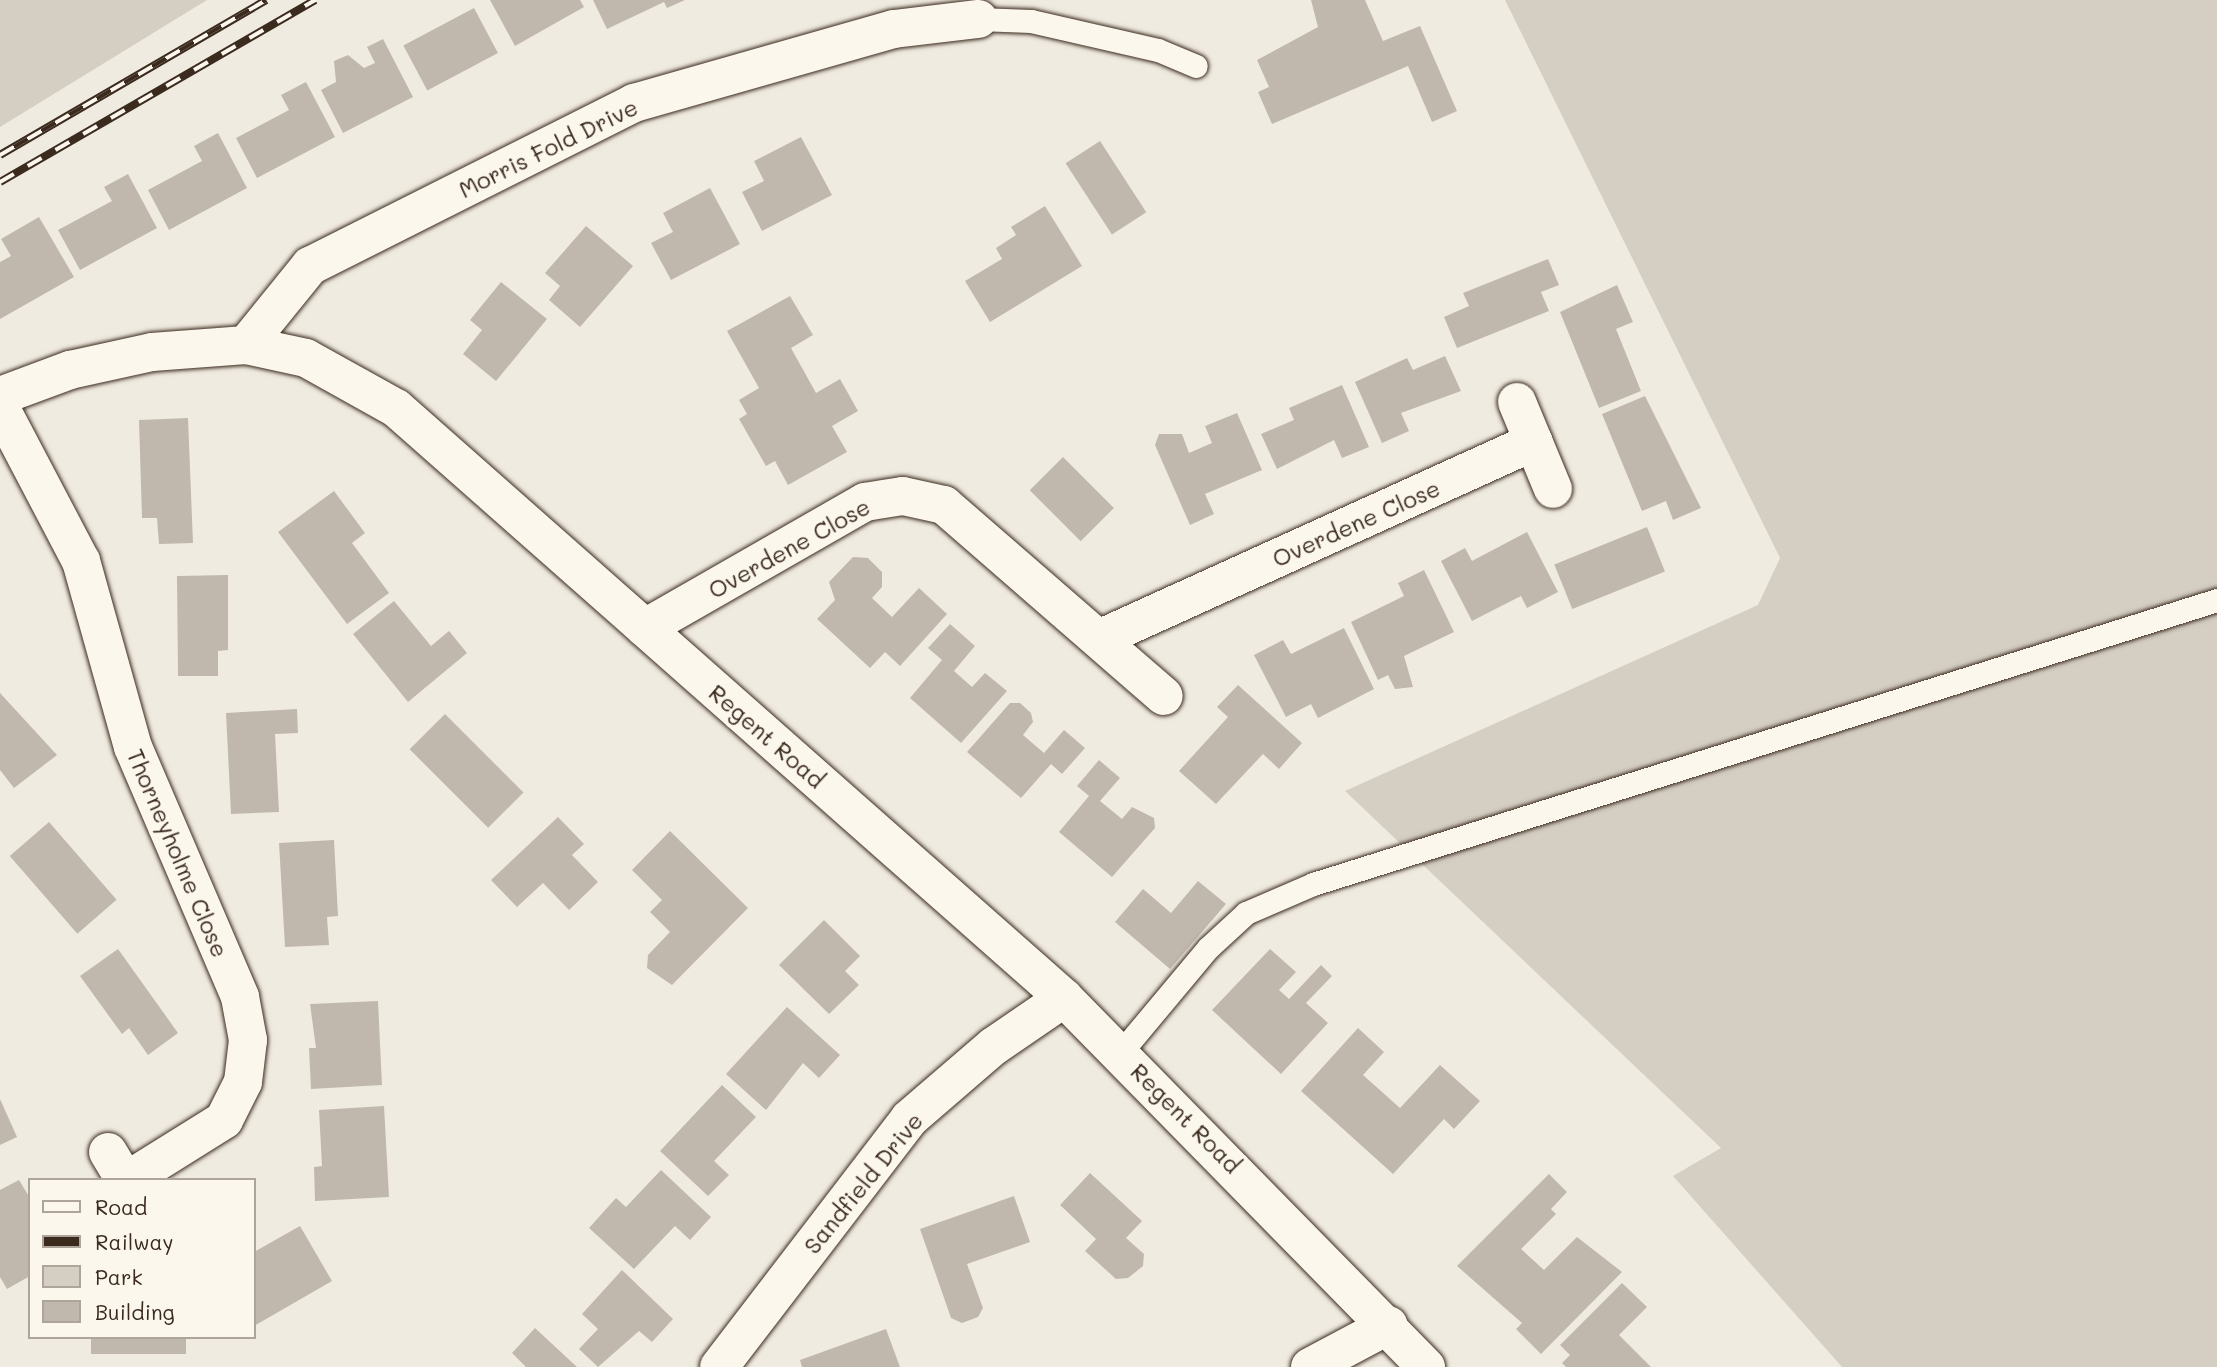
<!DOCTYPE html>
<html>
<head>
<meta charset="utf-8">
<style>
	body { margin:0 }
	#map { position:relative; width:2217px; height:1367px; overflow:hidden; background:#f0ebe0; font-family:Mali,sans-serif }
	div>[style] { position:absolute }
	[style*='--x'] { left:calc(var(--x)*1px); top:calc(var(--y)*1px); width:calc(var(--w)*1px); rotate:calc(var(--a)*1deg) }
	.green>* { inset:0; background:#d5cec3 }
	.building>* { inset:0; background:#c0b8ad; transform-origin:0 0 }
	.roads { filter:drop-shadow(0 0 2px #3b2a1e) drop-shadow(0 0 2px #3b2a1e) }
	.lane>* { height:23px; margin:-11.5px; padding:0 11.5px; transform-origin:11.5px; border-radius:11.5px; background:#fbf7ec }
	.street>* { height:38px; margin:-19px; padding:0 19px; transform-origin:19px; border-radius:19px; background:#fbf7ec }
	.rail>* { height:8px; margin-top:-4px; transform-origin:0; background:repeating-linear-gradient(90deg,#fbf7ec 0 16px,#3b2a1e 0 32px); box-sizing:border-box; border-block:2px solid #3b2a1e }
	span { translate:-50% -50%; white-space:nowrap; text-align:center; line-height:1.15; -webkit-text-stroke:7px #fbf7ec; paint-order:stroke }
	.street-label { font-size:23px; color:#3b2a1e }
	.legend { position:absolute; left:28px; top:1178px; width:228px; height:161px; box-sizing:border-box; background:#fbf7ec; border:2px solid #aea59a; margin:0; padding:9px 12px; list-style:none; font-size:21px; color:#3b2a1e }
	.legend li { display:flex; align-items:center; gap:14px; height:35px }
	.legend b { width:35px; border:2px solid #aea59a }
</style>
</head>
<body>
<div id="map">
	<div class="green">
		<div style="clip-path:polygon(0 0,207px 0,0 127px)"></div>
		<div style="clip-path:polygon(1505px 0,2217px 0,2217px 1367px,1842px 1367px,1673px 1176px,1721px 1148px,1345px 791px,1758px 605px,1780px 558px)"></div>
	</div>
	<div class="building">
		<div style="clip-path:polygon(490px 0,580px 0,584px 7px,515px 46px)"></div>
		<div style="clip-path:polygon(593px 0,685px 0,667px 8px,664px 2px,607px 29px)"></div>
		<div style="clip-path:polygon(1311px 0,1365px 0,1383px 41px,1420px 26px,1457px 111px,1432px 122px,1408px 66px,1272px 124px,1258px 92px,1269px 87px,1257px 60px,1318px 27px)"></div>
		<div style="left:474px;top:8px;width:51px;height:80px;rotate:62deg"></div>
		<div style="clip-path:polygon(383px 39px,413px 97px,343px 133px,321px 90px,336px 82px,334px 61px,348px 55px,364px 68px,375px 63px,367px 47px)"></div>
		<div style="clip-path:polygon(306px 82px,335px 137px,257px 178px,236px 138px,289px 110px,281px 95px)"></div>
		<div style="clip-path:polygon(218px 133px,247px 188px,169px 230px,148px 190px,202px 161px,194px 146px)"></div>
		<div style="clip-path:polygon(801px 137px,832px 195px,762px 231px,742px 192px,764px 181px,754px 161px)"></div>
		<div style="left:1100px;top:141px;width:85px;height:41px;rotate:57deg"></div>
		<div style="clip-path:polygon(128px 174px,157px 228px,80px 270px,58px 230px,112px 201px,104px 187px)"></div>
		<div style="clip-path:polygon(710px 188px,740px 244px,671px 280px,651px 243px,673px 232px,663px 213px)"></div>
		<div style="clip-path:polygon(1045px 206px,1082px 266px,990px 322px,965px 281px,1002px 259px,996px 248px,1016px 235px,1011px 227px)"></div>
		<div style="clip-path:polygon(39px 217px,74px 277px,0 319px,0 262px,11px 256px,1px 239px)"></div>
		<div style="clip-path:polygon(586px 226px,633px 266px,580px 327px,549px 300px,560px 286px,545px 273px)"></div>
		<div style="clip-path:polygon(1548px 259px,1559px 285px,1541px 292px,1549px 311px,1457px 348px,1444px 317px,1469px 306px,1463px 293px)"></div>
		<div style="clip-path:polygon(501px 282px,547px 319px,496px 381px,463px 354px,482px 330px,470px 320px)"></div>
		<div style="clip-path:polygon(1617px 285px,1633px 322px,1616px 329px,1641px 391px,1599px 408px,1560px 312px)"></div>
		<div style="clip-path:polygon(790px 296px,813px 335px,791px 348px,816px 393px,840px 379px,858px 411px,832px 426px,847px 452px,788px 485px,775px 461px,766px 466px,739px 419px,747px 414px,739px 400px,759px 388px,727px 331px)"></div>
		<div style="clip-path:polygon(1445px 356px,1461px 391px,1401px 413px,1409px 431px,1382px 443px,1355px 382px,1407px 358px,1413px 370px)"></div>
		<div style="clip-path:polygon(1342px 385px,1369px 447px,1342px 458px,1334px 440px,1277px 469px,1261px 434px,1294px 420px,1289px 408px)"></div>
		<div style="clip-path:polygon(1645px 396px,1701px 508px,1673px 520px,1666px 501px,1642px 511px,1602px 414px)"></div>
		<div style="clip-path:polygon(1237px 413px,1262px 470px,1205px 494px,1214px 514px,1190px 525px,1155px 445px,1159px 434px,1182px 434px,1189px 453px,1212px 443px,1205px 426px)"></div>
		<div style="clip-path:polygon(188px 418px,193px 543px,159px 544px,157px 518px,142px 518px,139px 420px)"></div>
		<div style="left:1063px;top:457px;width:72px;height:47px;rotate:45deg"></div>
		<div style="clip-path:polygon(334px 491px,365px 533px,352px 543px,389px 593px,347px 624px,278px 532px)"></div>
		<div style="left:1647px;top:527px;width:48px;height:100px;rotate:68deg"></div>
		<div style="clip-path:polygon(1527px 532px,1558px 592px,1527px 608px,1521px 596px,1472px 621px,1441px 561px,1465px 548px,1472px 561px)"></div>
		<div style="clip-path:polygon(853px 557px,868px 558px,882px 572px,882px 587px,872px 598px,892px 617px,919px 588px,947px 614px,900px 666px,885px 652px,870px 668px,817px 619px,835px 600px,829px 582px)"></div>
		<div style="clip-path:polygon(1424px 570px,1454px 632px,1404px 656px,1413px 687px,1395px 689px,1388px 675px,1378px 680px,1351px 622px,1404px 596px,1398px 583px)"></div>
		<div style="clip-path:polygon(228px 575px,228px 650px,218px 651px,218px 676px,178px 676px,177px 576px)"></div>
		<div style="clip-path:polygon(394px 601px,431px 646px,449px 631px,467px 653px,408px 702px,353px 634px)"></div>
		<div style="clip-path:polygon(950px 624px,975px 646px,954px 671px,972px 687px,985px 673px,1007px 691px,961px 743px,910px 698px,942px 660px,928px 648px)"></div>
		<div style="clip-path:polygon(1344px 628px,1374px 689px,1318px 718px,1311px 704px,1286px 717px,1254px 655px,1283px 640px,1291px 654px)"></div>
		<div style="clip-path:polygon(1238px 685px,1302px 743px,1279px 769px,1263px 754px,1216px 804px,1179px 771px,1228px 717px,1217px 707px)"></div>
		<div style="clip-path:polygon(0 693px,57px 755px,14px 788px,0 770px)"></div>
		<div style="clip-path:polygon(1010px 703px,1020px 703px,1031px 713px,1033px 722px,1023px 735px,1044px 753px,1064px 730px,1085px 748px,1062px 774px,1051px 764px,1021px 798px,967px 752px)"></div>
		<div style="clip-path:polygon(297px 709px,298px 733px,275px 734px,279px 812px,231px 814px,226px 713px)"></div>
		<div style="left:445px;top:714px;width:111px;height:50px;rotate:45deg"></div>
		<div style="clip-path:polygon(1099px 760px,1120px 778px,1100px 801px,1122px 819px,1132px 807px,1154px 818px,1155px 828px,1112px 877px,1059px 832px,1089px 796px,1077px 786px)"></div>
		<div style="clip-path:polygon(558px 817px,584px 844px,572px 855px,598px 882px,569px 910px,543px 883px,517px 907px,491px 880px)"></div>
		<div style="left:49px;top:822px;width:103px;height:52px;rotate:49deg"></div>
		<div style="clip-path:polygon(670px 831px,748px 908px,672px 985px,647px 968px,648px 955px,670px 932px,650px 912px,662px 900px,632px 870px)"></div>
		<div style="clip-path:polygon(334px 840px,338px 916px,327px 917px,329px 945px,285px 947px,279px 843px)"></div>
		<div style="clip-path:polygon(1198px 881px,1226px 904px,1170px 969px,1115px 922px,1143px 889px,1171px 913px)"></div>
		<div style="clip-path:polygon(824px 920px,860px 956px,845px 971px,859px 985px,829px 1014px,779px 965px)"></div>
		<div style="clip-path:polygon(118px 949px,178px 1033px,148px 1055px,129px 1028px,122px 1034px,80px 976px)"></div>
		<div style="clip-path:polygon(1270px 949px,1296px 972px,1279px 990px,1289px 999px,1321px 965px,1332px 976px,1306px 1003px,1328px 1023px,1281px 1074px,1212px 1010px)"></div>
		<div style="clip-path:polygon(378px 1001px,382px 1085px,311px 1089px,309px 1048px,316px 1048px,310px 1004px)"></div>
		<div style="clip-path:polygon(787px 1007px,840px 1055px,819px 1078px,803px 1063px,766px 1110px,726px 1074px)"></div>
		<div style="clip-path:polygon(1358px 1028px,1384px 1052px,1363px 1075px,1400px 1108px,1440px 1065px,1480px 1101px,1454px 1129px,1444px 1119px,1393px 1174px,1301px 1091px)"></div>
		<div style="clip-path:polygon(722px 1085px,756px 1117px,714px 1161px,729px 1175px,708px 1196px,660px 1151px)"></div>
		<div style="clip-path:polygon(0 1099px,17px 1137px,0 1145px)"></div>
		<div style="clip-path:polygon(384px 1106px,389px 1197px,315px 1201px,314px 1167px,322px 1166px,319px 1110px)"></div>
		<div style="clip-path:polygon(661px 1170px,711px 1217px,690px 1240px,675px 1226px,634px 1269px,589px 1228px,616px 1198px,626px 1207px)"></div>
		<div style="clip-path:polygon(1090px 1173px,1142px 1221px,1126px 1238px,1144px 1254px,1143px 1266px,1128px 1278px,1116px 1279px,1085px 1251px,1096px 1239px,1060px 1205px)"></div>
		<div style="clip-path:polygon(1549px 1174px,1567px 1192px,1551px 1209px,1556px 1214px,1521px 1249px,1544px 1270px,1577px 1237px,1622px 1272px,1541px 1354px,1516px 1329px,1522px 1323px,1457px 1266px)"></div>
		<div style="clip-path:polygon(19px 1180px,30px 1198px,30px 1276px,7px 1289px,0 1277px,0 1190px)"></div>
		<div style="clip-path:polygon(1014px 1196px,1030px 1242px,967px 1264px,983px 1308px,978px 1317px,962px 1323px,951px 1318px,920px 1229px)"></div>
		<div style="clip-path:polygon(300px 1226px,332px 1281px,254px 1326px,254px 1252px)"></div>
		<div style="clip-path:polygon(622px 1270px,673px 1319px,652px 1342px,639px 1331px,598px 1367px,579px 1349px,598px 1329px,582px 1314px)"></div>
		<div style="clip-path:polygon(1622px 1283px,1647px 1307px,1619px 1335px,1651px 1367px,1566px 1367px,1562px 1363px,1570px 1355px,1560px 1345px)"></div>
		<div style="clip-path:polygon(535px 1328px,577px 1367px,526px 1367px,512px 1353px)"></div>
		<div style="clip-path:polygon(886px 1329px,900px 1367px,802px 1367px,800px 1360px)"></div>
		<div style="left:91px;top:1337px;width:95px;height:17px"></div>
	</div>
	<div class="roads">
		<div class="lane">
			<div style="--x:978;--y:19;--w:53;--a:2.2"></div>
			<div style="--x:1031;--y:21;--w:130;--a:12.9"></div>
			<div style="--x:1158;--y:50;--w:41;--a:22.8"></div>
			<div style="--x:1121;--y:1052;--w:136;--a:-50.1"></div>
			<div style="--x:1208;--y:948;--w:52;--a:-42.6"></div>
			<div style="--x:1246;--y:913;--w:73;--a:-23.4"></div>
			<div style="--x:1313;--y:884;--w:948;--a:-17.44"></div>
		</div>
		<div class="street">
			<div style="--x:246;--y:345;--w:102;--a:-51"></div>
			<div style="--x:310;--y:266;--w:363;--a:-26.7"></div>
			<div style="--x:634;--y:103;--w:270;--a:-15.9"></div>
			<div style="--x:894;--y:29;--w:85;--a:-6.8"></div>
			<div style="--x:0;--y:396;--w:75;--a:-20.4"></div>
			<div style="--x:70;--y:370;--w:84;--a:-12.4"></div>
			<div style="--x:152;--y:352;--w:94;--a:-4.3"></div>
			<div style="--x:246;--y:345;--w:61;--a:12.2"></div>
			<div style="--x:306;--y:358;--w:103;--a:29.1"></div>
			<div style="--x:396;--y:408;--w:891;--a:41.45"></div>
			<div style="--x:1064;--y:998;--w:517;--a:45.55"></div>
			<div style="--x:1517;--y:402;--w:94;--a:67.5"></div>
			<div style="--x:0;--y:407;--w:174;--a:62.3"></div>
			<div style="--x:81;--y:561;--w:193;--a:74.4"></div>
			<div style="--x:133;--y:747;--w:272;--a:66.8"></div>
			<div style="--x:240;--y:997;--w:44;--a:79.5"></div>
			<div style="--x:248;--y:1040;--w:42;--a:96.8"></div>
			<div style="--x:243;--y:1082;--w:42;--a:116.6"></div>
			<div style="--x:224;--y:1120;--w:113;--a:148"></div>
			<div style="--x:645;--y:628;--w:254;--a:-29.8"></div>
			<div style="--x:865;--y:502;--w:38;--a:-9"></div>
			<div style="--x:903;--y:496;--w:42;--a:12.4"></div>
			<div style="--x:944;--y:505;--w:291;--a:41"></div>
			<div style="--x:1101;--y:638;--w:475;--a:-24.4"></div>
			<div style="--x:108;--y:1152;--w:33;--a:59"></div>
			<div style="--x:719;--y:1367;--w:312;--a:-52.5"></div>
			<div style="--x:909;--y:1119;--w:112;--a:-40.7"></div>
			<div style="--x:994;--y:1046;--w:85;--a:-34.4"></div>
			<div style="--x:1310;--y:1367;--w:89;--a:-28"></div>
		</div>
	</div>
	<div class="rail">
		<div style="--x:0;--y:155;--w:308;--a:-30.2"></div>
		<div style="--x:0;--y:182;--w:364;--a:-30"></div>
	</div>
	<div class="street-label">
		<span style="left:548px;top:148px;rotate:-26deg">Morris Fold Drive</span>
		<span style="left:1356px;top:523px;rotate:-24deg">Overdene Close</span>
		<span style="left:789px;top:548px;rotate:-29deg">Overdene Close</span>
		<span style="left:767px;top:736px;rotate:41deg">Regent Road</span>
		<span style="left:178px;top:853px;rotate:67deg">Thorneyholme Close</span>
		<span style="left:1186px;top:1118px;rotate:45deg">Regent Road</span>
		<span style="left:863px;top:1183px;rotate:-51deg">Sandfield Drive</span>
	</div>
	<ul class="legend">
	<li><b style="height:9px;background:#fbf7ec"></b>Road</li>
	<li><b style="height:9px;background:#3b2a1e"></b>Railway</li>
	<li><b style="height:19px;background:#d5cec3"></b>Park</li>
	<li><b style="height:19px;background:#c0b8ad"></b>Building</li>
	</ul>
</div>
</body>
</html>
